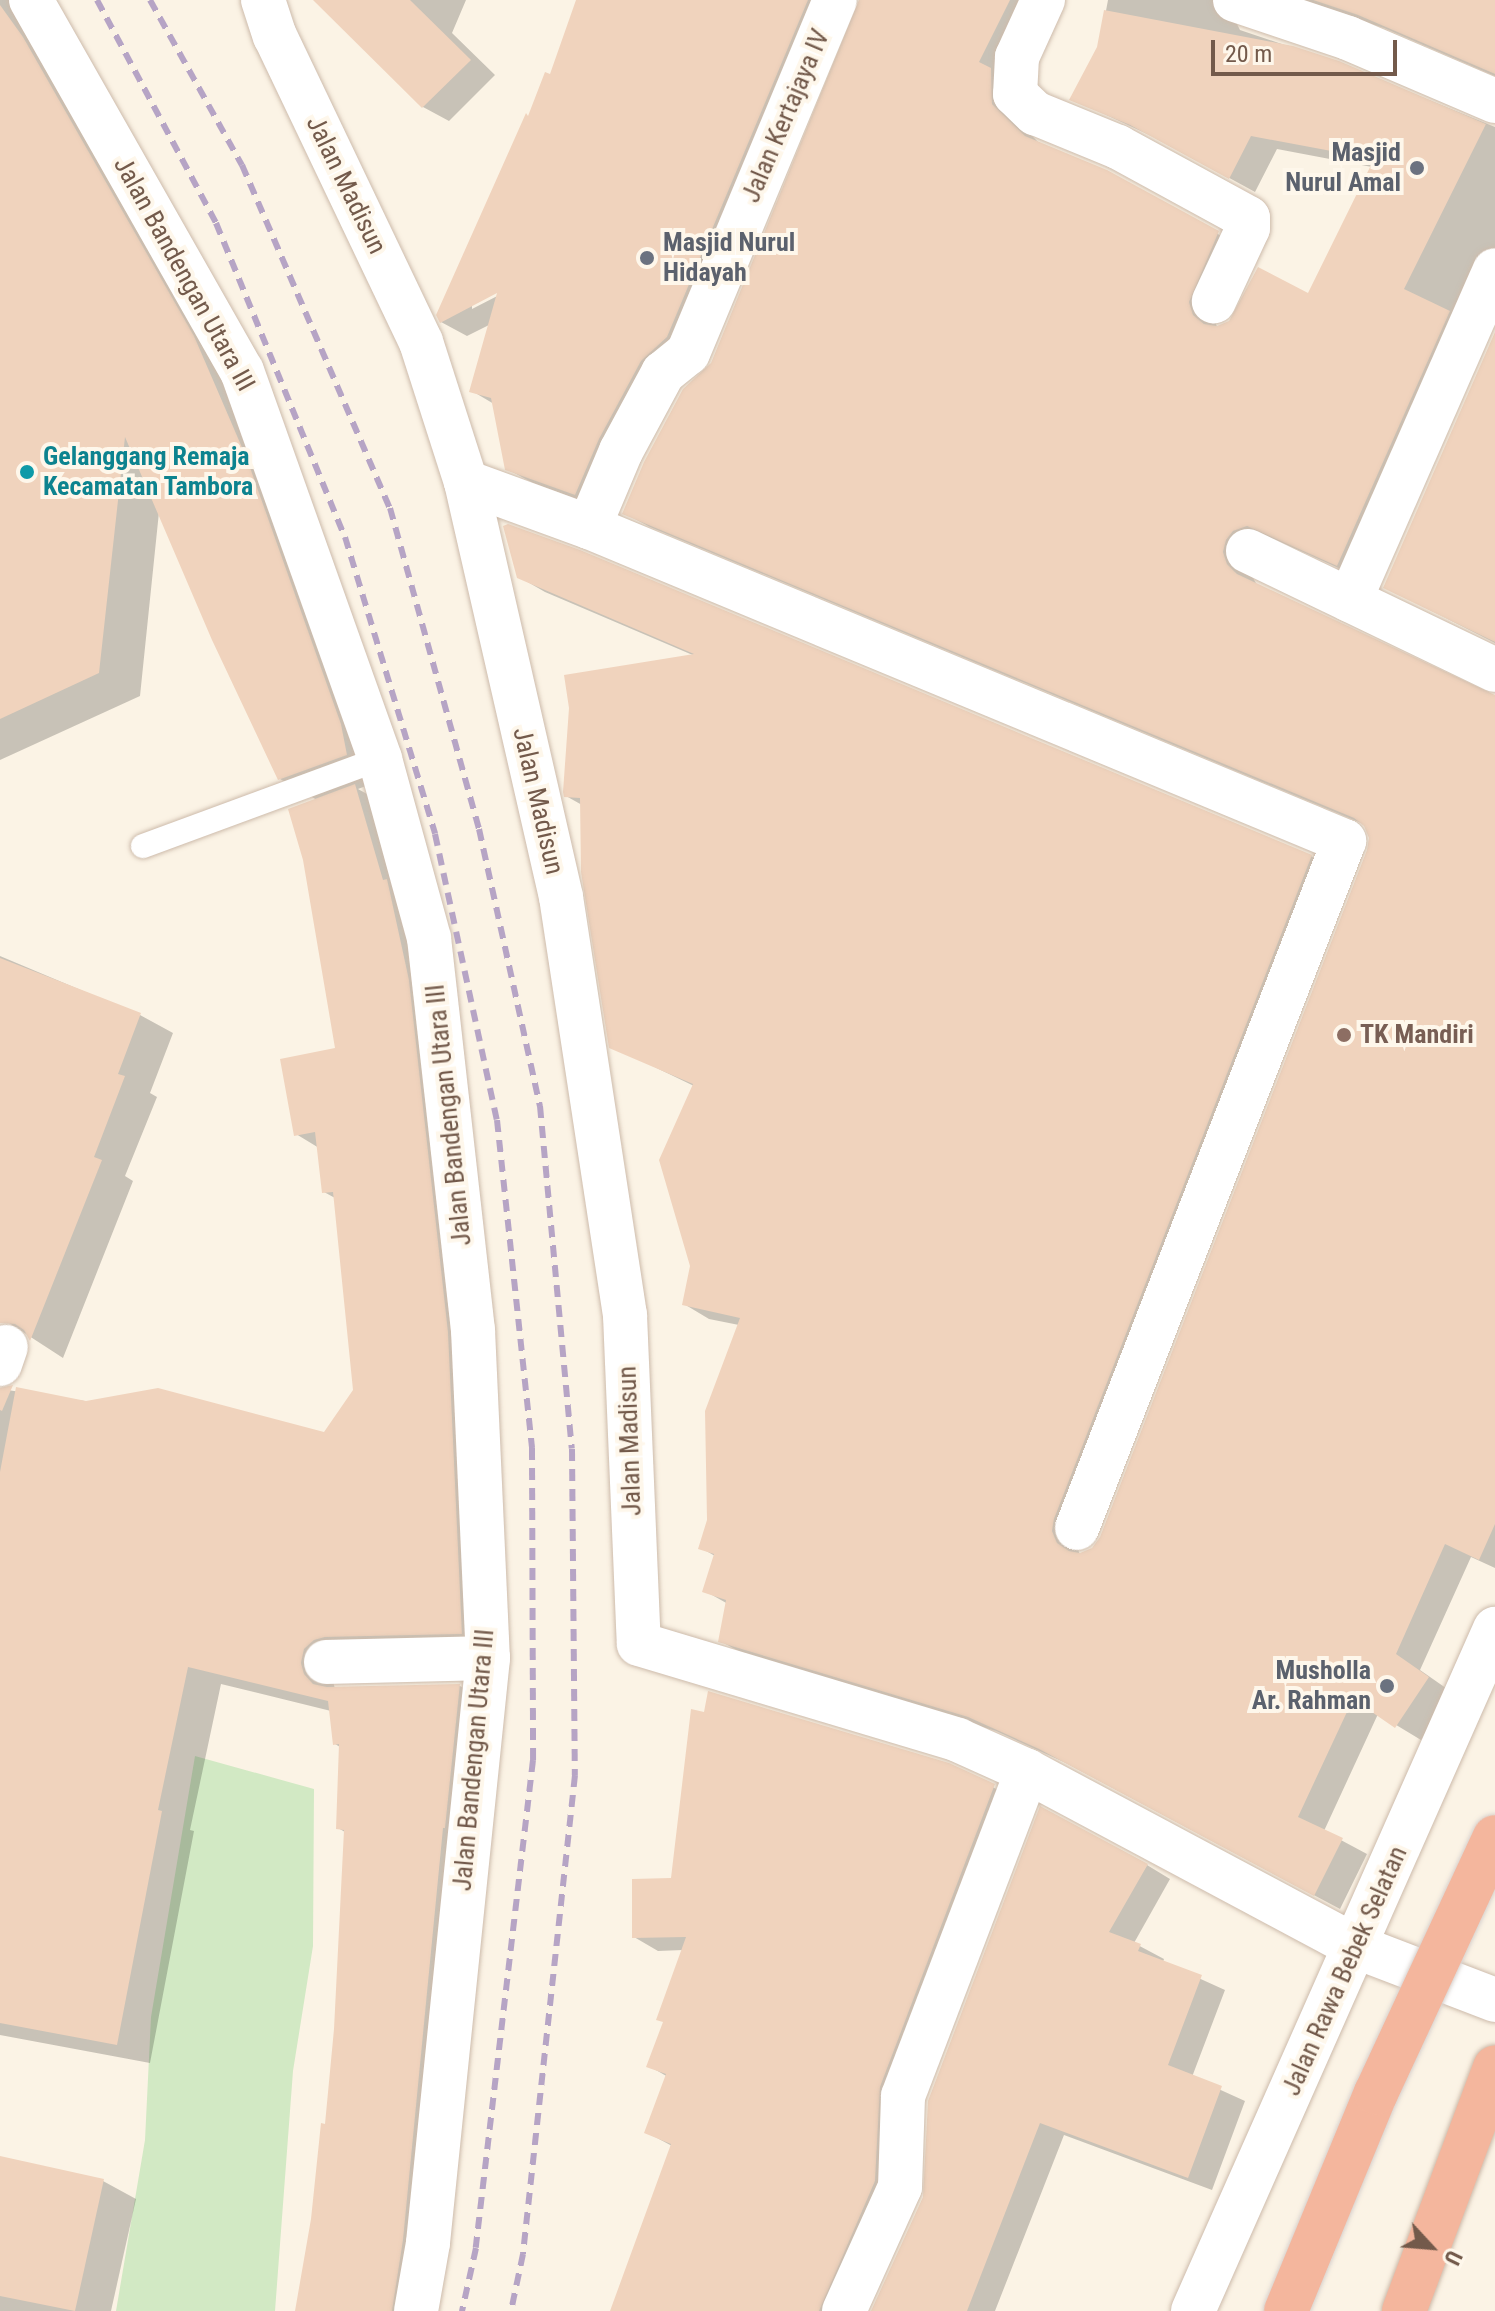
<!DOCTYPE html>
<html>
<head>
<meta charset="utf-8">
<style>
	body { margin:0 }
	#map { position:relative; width:1495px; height:2311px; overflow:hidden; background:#fbf3e5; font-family:"Roboto Condensed",sans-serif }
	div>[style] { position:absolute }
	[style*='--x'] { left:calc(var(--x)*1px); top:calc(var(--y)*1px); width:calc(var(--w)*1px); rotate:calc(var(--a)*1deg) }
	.green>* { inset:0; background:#d2e9c4 }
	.shadow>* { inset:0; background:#0003 }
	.building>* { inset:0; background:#f0d3bd }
	.roads { filter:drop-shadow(0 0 2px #cdbbab) drop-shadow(0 0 2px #cdbbab) }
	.service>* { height:24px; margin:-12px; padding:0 12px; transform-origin:12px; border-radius:12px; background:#fff }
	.minor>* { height:44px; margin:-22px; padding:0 22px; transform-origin:22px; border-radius:22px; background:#fff }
	.motorway>* { height:44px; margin:-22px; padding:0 22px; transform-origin:22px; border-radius:22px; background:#f4b69d }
	.rail>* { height:6px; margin-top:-3px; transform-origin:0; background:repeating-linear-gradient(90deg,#b6a4c5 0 12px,transparent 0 20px) }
	.bridges { filter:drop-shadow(0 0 2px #d8d1cd) drop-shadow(0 0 2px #d8d1cd) }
	.motorway-bridge>* { height:44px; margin:-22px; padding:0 22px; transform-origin:22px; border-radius:22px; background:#f4b69d }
	.dots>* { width:22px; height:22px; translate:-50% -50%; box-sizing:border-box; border:4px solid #fef7eb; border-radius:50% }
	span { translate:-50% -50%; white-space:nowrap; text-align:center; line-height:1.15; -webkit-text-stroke:8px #fef7eb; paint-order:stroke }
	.street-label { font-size:26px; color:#735a4b }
	.worship-label { font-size:26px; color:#5b616d; font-weight:700 }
	.right { translate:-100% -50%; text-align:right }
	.left { translate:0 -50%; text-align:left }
	.culture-label { font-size:26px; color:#0d838f; font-weight:700 }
	.education-label { font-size:26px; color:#785e54; font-weight:700 }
	.north { position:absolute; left:1391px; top:2207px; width:80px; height:80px; -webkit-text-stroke:6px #fef7eb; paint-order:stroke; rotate:116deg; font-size:22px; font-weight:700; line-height:32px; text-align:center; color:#735a4b }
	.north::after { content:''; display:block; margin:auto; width:28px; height:36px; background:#735a4b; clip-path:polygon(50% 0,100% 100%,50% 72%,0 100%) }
	.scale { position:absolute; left:1211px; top:40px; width:186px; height:36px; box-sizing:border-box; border:4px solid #735a4b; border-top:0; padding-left:10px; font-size:24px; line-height:28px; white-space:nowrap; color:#735a4b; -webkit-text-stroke:6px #fef7eb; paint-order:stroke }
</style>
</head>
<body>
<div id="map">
	<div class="green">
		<div style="clip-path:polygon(195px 1756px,314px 1789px,313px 1946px,293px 2071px,275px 2311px,116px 2311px,145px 2140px,151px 2017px)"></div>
	</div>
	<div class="shadow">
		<div style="clip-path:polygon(0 0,27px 0,234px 362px,387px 778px,358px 789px,387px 805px,415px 897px,494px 1651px,333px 1681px,335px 1689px,460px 1686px,492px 1704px,427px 2311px,297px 2311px,327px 2126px,336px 2029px,345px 1832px,338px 1828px,340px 1747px,335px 1744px,331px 1711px,221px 1684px,190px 1830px,194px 1831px,150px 2063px,0 2035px,0 1389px,325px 1435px,355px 1391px,335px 1198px,324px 1192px,319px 1148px,296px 1134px,338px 1049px,317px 800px,280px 779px,159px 512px,140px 696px,0 760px)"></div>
		<div style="clip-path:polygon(329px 0,466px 0,452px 33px,495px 75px,449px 121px,423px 107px)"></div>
		<div style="clip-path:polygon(evenodd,578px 0,841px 0,601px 508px,533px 483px,507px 469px,494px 404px,472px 391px,491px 324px,467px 336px,441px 322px,529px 118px,551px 76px,578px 0,505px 287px,507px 291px,472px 309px,472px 304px,505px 287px)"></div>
		<div style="clip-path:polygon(861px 0,1042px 0,1017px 120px,1038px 142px,1243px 247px,1214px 318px,1217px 327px,1309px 296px,1372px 167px,1277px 149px,1255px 192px,1158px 139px,1072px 99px,1099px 48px,1108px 0,1241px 0,1236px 22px,1240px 30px,1338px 63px,1495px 127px,1495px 279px,1363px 579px,1274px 539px,1248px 569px,1257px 585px,1495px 696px,1495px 1568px,1471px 1557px,1420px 1670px,1453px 1693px,1421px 1740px,1378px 1714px,1324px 1831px,1367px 1854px,1340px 1909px,1066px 1763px,996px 1731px,746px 1655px,720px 1641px,728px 1604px,705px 1591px,715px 1556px,701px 1548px,709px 1520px,739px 1325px,709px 1319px,684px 1304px,692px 1266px,694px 1086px,611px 1046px,582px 805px,566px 796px,695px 656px,545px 592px,519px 577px,1311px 856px,1336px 871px,1077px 1547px,1080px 1555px,1093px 1550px,1102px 1538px,1369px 851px,1371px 838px,1366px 825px,650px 527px,624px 513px,713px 364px)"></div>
		<div style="clip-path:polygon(1300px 0,1492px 0,1495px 1px,1495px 76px,1384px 28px)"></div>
		<div style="clip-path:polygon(1495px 337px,1495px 643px,1385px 587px)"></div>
		<div style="clip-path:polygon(0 956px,140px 1015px,173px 1033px,150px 1093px,157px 1097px,125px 1176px,133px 1181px,63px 1358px,6px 1321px,0 1311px)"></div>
		<div style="clip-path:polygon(949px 1765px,1018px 1800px,846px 2311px,612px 2311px,672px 2146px,646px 2132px,668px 2077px,649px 2066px,665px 2023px,683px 1950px,658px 1951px,634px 1937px,673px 1880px)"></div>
		<div style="clip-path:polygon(1147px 1865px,1170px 1879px,1134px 1943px,1164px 1959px,1163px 1962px,1225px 1990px,1192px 2077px,1245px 2101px,1212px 2190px,1064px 2135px,995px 2311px,874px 2311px)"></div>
		<div style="clip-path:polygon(0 2158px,103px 2181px,136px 2199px,111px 2311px,0 2311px)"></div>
	</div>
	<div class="building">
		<div style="clip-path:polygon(313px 0,410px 0,471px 60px,422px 108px)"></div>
		<div style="clip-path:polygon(576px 0,808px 0,667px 337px,641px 361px,599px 439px,575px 495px,505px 470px,491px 398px,469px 392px,497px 293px,440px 323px,436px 315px,526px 113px,528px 116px,545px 72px,550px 74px)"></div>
		<div style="clip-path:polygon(859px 0,1010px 0,979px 62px,991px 68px,992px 104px,1025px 136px,1107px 170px,1219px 231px,1189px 302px,1193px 315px,1204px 324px,1217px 326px,1229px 321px,1258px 267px,1308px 293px,1374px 159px,1251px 136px,1229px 179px,1130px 125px,1069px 100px,1097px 47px,1104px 10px,1293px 46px,1339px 61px,1486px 124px,1404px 289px,1450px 311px,1337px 566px,1247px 526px,1233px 531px,1226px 540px,1223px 552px,1227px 564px,1237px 574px,1495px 695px,1495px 1524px,1479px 1560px,1445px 1544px,1396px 1654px,1429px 1677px,1395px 1728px,1353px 1699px,1298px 1817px,1343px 1838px,1314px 1896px,1039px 1749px,968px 1717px,718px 1642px,726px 1600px,702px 1592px,714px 1554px,698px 1549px,707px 1520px,705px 1411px,740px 1318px,682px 1305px,690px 1266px,659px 1160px,693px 1084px,609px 1048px,581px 872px,580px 798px,564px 797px,563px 792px,569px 708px,564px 675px,694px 654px,517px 578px,503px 526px,508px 524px,580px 550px,1312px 855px,1054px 1519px,1052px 1531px,1057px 1543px,1069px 1551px,1080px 1553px,1092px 1548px,1100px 1537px,1367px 850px,1369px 838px,1364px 826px,1354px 818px,622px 514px,644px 462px,683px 389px,711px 363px)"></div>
		<div style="clip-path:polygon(1313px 0,1495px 0,1495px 74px,1358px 15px)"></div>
		<div style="clip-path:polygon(0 5px,23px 37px,194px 336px,247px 459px,341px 724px,347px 755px,278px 780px,212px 640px,125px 437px,99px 673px,0 719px)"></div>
		<div style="clip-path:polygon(1495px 332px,1495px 642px,1383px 588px)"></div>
		<div style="clip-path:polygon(355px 784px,383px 880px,387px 879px,409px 980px,448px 1332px,462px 1634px,325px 1637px,314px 1640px,304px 1649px,301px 1663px,304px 1674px,313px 1684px,327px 1687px,460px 1684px,445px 1828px,443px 1828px,403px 2240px,392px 2311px,295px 2311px,311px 2219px,321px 2123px,325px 2124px,334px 2029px,344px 1830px,336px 1829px,339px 1744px,333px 1745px,328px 1701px,188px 1667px,158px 1810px,162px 1811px,117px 2045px,0 2023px,0 1472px,16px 1387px,86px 1401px,158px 1388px,324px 1432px,353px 1390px,333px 1192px,322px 1193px,315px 1132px,294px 1136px,280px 1059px,335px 1048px,303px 860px,288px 809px)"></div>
		<div style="clip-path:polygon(0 958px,141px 1013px,118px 1074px,125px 1076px,94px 1157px,102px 1160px,30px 1341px,24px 1330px,15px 1324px,0 1323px)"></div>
		<div style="clip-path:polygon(13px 1385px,2px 1411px,0 1410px,0 1388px)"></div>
		<div style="clip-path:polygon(708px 1691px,949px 1763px,995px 1784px,880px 2087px,875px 2181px,819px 2311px,610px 2311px,671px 2144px,644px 2133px,666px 2074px,646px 2067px,663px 2022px,656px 2020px,686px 1937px,632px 1938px,632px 1879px,671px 1878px,691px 1709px,704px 1712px)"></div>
		<div style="clip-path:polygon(1040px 1806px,1148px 1864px,1109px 1932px,1141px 1944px,1138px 1951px,1202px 1975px,1168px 2065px,1222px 2086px,1188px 2178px,1040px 2123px,967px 2311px,871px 2311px,923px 2197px,928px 2101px)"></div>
		<div style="clip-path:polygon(0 2156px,104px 2179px,75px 2311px,0 2296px)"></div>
	</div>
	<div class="roads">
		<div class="service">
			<div style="--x:143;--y:846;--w:252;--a:-20.2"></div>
		</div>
		<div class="minor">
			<div style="--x:31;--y:0;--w:427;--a:60.4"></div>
			<div style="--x:242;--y:371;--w:412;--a:70.4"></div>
			<div style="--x:380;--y:759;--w:186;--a:74.7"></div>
			<div style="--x:429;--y:938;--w:394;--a:83.6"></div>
			<div style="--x:473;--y:1330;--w:328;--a:87.4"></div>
			<div style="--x:488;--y:1658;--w:588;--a:95.86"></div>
			<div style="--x:428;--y:2243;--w:69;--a:100"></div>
			<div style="--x:263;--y:0;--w:38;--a:72"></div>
			<div style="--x:275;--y:36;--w:339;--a:64.5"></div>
			<div style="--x:421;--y:342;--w:147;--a:72.2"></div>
			<div style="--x:466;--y:482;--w:426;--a:77.1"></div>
			<div style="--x:561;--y:897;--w:423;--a:81.3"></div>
			<div style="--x:625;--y:1315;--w:329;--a:87.6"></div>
			<div style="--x:639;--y:1644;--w:333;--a:16.7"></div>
			<div style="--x:958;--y:1740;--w:76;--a:24.2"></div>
			<div style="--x:1027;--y:1771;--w:374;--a:28.1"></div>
			<div style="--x:1357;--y:1947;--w:148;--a:21"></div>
			<div style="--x:1043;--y:0;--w:63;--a:114.5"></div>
			<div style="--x:1017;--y:57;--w:37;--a:93"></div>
			<div style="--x:1015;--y:94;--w:28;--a:44"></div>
			<div style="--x:1035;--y:113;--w:90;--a:22.3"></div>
			<div style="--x:1118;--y:147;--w:148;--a:28.6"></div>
			<div style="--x:1248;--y:218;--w:10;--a:90"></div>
			<div style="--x:1248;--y:228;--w:81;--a:115"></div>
			<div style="--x:1235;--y:0;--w:119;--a:18.6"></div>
			<div style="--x:1348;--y:38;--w:160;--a:23.2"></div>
			<div style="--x:466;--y:482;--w:131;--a:20.1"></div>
			<div style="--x:589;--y:527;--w:818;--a:22.58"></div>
			<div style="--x:1344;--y:841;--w:737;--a:111.24"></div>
			<div style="--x:589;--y:527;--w:82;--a:-67.2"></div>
			<div style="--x:621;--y:451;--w:89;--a:-61.7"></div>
			<div style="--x:663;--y:373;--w:32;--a:-39"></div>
			<div style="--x:688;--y:353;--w:382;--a:-67.4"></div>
			<div style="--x:1248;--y:551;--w:274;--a:25.7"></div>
			<div style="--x:1350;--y:600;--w:360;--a:-66.3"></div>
			<div style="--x:0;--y:1364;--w:18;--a:-71"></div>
			<div style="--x:326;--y:1662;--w:162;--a:-1.4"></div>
			<div style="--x:844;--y:2311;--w:136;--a:-65.7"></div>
			<div style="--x:900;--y:2187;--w:91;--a:-88.1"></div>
			<div style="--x:903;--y:2096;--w:348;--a:-69.1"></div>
			<div style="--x:1193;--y:2311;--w:746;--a:-66.12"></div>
		</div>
		<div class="motorway">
			<div style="--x:1404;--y:2311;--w:260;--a:-69.5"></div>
		</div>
	</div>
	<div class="rail">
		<div style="--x:97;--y:0;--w:253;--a:61.9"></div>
		<div style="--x:216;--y:223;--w:339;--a:67.7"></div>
		<div style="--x:345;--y:537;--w:310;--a:73.1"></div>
		<div style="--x:435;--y:834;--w:293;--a:77.8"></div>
		<div style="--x:497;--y:1120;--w:330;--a:83.9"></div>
		<div style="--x:532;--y:1448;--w:312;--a:89.8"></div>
		<div style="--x:533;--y:1760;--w:491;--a:96.7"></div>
		<div style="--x:476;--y:2248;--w:65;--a:102.5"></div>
		<div style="--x:150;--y:0;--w:189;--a:60.9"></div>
		<div style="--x:242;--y:165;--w:374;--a:66.7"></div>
		<div style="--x:390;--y:508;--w:333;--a:74.5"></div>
		<div style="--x:479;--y:829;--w:284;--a:77.6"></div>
		<div style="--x:540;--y:1106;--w:344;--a:84.7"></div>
		<div style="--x:572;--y:1449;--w:326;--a:89.5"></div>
		<div style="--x:575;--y:1775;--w:482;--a:96.2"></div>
		<div style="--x:523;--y:2254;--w:58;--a:101.9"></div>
	</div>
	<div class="bridges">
		<div class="motorway-bridge">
			<div style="--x:1286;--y:2311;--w:236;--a:-67.6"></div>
			<div style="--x:1376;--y:2093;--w:282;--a:-65.1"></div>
		</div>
	</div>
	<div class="dots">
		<div style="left:1417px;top:168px;background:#6b7280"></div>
		<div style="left:647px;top:258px;background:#6b7280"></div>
		<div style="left:27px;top:472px;background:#0f9aa8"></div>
		<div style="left:1344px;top:1035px;background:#8d6e63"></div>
		<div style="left:1387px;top:1686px;background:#6b7280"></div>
	</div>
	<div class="street-label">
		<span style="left:786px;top:116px;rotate:-67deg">Jalan Kertajaya IV</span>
		<span style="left:346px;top:185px;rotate:64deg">Jalan Madisun</span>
		<span style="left:184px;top:274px;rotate:61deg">Jalan Bandengan Utara III</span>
		<span style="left:538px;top:801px;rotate:77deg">Jalan Madisun</span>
		<span style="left:449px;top:1115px;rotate:-96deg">Jalan Bandengan Utara III</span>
		<span style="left:630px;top:1441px;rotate:-92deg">Jalan Madisun</span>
		<span style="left:474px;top:1760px;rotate:-85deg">Jalan Bandengan Utara III</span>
		<span style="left:1345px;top:1971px;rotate:-66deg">Jalan Rawa Bebek Selatan</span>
	</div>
	<div class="worship-label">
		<span class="right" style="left:1401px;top:168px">Masjid<br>Nurul Amal</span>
		<span class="left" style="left:663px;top:258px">Masjid Nurul<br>Hidayah</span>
		<span class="right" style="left:1371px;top:1686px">Musholla<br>Ar. Rahman</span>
	</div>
	<div class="culture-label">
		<span class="left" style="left:43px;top:472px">Gelanggang Remaja<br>Kecamatan Tambora</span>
	</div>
	<div class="education-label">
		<span class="left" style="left:1360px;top:1035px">TK Mandiri</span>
	</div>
	<div class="north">U</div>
	<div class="scale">20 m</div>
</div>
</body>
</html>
